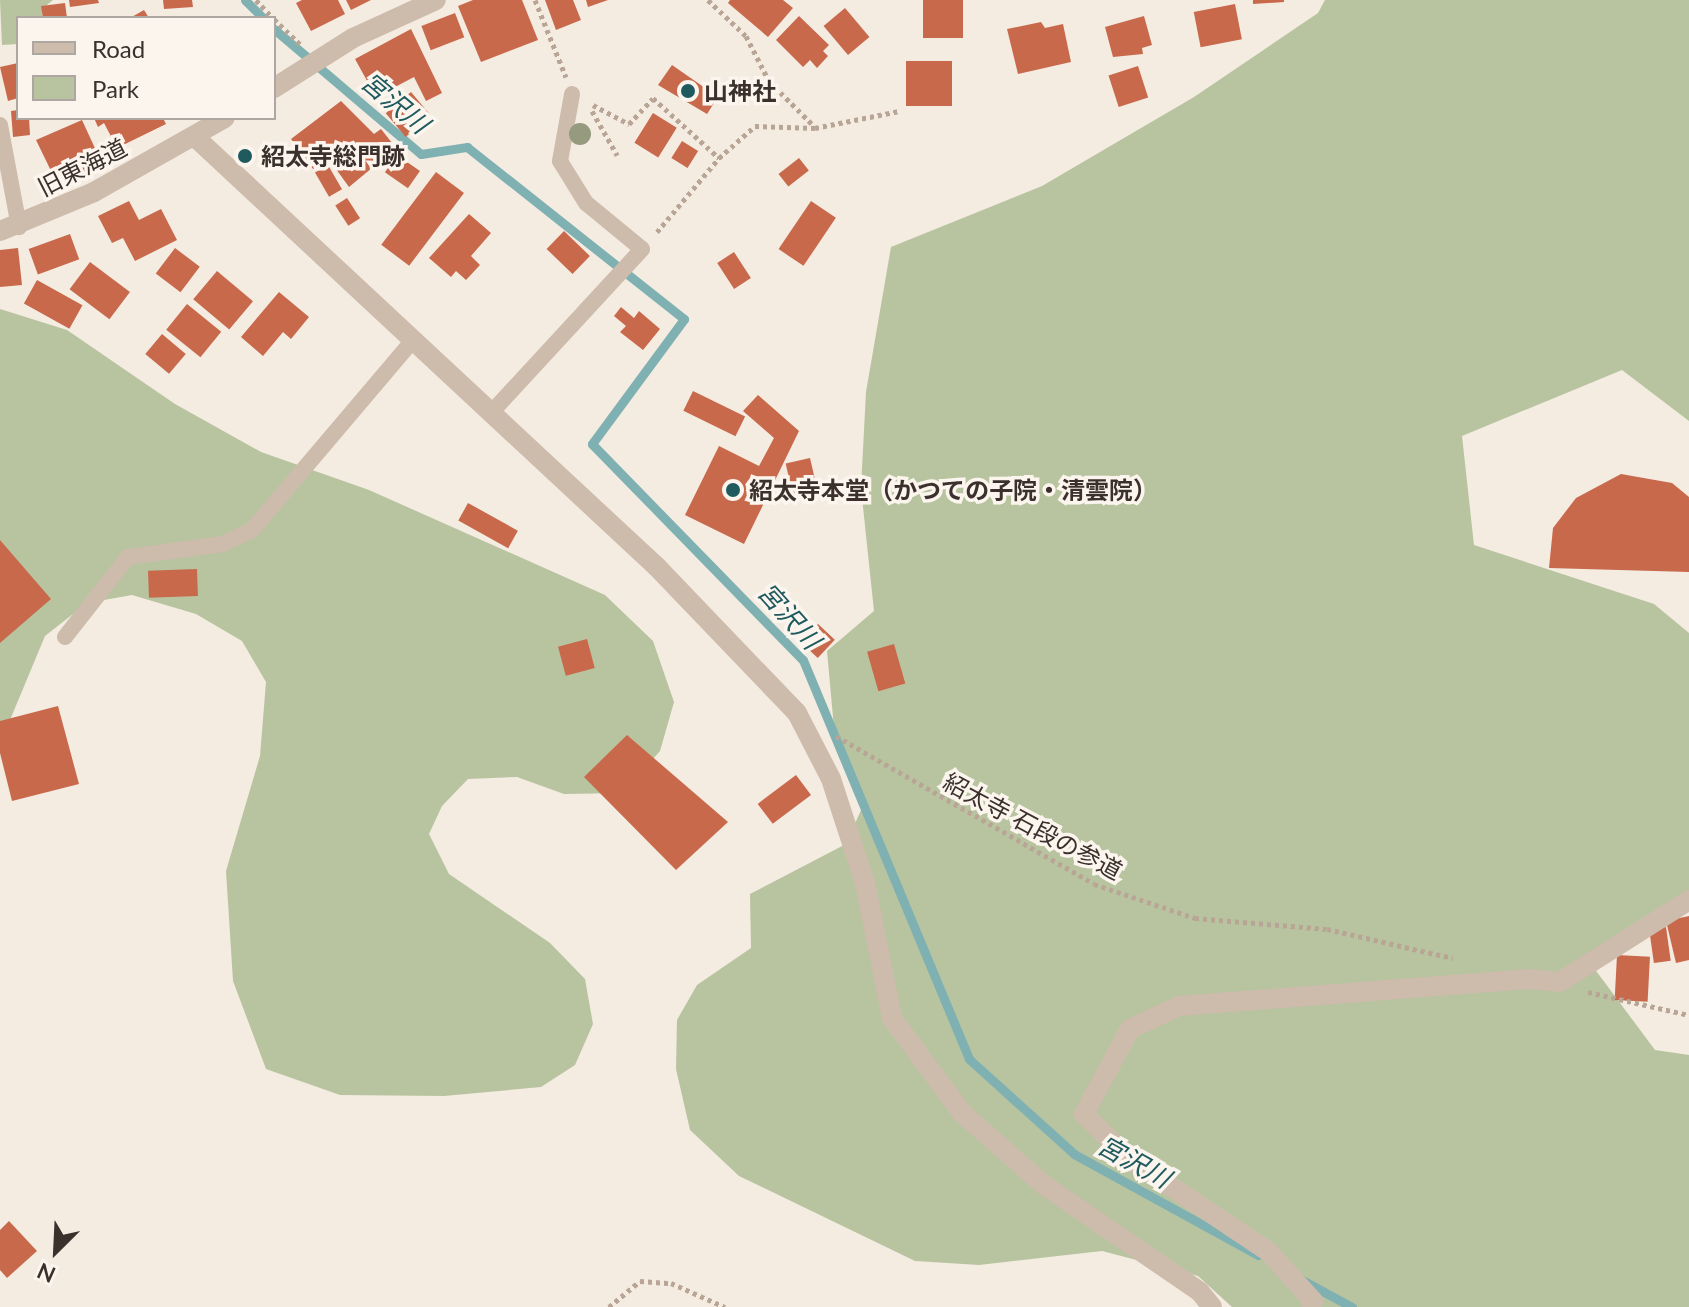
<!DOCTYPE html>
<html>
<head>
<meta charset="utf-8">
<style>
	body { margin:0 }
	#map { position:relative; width:1689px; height:1307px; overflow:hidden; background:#f4ebe1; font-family:Lato,"Noto Sans JP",sans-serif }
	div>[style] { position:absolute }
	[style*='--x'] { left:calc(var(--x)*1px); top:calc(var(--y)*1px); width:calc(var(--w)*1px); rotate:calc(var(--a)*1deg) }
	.green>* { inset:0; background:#b8c4a0 }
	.stream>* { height:9px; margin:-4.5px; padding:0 4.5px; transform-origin:4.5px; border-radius:4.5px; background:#7fb0b2 }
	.building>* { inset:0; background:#c8694b; transform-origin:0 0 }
	.path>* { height:5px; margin-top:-2.5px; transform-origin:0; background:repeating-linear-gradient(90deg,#b9a596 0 4px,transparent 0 8px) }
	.lane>* { height:16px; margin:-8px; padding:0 8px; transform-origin:8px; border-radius:8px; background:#cdbbac }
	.street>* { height:20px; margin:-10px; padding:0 10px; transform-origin:10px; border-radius:10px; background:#cdbbac }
	.trees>* { width:22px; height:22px; margin:-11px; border-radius:50%; background:#969b7f }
	.dots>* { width:22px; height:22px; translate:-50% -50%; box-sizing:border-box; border:4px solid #fbf5ee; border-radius:50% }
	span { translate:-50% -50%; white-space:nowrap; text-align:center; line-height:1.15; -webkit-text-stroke:7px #fbf5ee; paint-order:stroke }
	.poi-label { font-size:24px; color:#3b302b; font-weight:700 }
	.left { translate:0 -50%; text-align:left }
	.street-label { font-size:24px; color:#3b302b }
	.water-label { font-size:26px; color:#1f5a5e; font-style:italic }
	.legend { position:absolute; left:16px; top:16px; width:260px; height:104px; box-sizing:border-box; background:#fbf5ee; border:2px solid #aea6a0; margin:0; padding:10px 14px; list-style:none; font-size:24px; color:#3b302b }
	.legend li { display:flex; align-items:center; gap:16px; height:40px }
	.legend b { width:40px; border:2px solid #aea6a0 }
	.north { position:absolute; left:16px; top:1211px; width:80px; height:80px; -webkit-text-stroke:6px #fbf5ee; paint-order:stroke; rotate:204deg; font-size:22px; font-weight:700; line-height:32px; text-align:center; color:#3b302b }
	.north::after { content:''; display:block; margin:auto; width:28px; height:36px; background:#3b302b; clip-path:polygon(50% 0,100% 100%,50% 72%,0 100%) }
</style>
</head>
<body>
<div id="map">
	<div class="green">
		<div style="clip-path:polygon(0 0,53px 0,42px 9px,43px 18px,18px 18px,18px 44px,2px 45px)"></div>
		<div style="clip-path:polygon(1325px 0,1689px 0,1689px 421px,1622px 370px,1462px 436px,1474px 545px,1654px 604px,1689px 633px,1689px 894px,1585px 956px,1655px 1050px,1689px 1055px,1689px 1307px,1232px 1307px,1198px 1276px,1102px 1251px,979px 1265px,915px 1261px,739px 1176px,690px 1130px,676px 1069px,677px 1020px,697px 985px,751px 948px,750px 894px,846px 844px,865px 801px,835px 739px,827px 651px,874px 611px,861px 488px,866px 392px,891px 247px,1042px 186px,1194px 97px,1318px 13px)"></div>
		<div style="clip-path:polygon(0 309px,67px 330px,175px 404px,261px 452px,369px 490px,605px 595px,653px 641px,674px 702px,660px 751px,623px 793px,564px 794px,517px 777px,468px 779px,442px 806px,429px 834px,449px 874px,550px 943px,585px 979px,593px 1024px,575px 1065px,541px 1087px,444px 1096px,340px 1095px,266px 1069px,233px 981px,226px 871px,260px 756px,266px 682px,242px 641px,196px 614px,132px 595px,87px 603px,45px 636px,0 744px)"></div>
	</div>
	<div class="stream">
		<div style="--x:245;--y:0;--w:25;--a:45"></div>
		<div style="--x:274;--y:29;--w:193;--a:40.4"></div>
		<div style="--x:421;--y:154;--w:47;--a:-8.7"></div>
		<div style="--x:467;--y:147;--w:277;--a:38.4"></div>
		<div style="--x:684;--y:319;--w:155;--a:126.4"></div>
		<div style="--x:592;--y:444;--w:302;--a:45.7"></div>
		<div style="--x:803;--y:660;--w:432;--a:67.4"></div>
		<div style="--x:969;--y:1059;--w:142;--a:42.1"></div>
		<div style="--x:1074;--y:1154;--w:210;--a:28.8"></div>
		<div style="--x:1302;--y:1280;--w:57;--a:28.4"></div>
	</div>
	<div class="building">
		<div style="clip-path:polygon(69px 0,98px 0,99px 3px,70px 7px)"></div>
		<div style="clip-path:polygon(163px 0,192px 0,193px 7px,164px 9px)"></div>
		<div style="clip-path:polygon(302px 0,338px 0,345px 14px,311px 31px,296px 3px)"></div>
		<div style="clip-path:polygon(346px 0,371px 0,351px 10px)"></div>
		<div style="clip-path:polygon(473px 0,522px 0,538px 40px,481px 62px,458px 6px)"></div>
		<div style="clip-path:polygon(545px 0,573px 0,581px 20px,556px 30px)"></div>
		<div style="clip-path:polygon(586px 0,608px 0,588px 7px)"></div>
		<div style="clip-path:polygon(730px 0,783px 0,793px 8px,768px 37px,728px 3px)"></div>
		<div style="left:923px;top:0;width:40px;height:38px"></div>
		<div style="clip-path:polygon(1253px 0,1284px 0,1284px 2px,1253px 4px)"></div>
		<div style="clip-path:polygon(65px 3px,67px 18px,43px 18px,41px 6px)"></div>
		<div style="left:1235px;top:4px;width:36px;height:42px;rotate:79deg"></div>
		<div style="left:845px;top:8px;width:38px;height:28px;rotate:50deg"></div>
		<div style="clip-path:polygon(144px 10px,149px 18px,130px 18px)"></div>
		<div style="left:455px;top:13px;width:26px;height:36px;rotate:69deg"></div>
		<div style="clip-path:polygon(799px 16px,829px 45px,823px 51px,828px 56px,817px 68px,810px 60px,803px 67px,776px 40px)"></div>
		<div style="clip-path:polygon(1144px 16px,1152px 45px,1142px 48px,1143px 54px,1113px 57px,1105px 27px)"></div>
		<div style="clip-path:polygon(1041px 22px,1045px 28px,1063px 24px,1071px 62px,1018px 74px,1007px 29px)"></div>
		<div style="clip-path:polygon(411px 29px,442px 93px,426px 101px,414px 77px,376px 97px,355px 59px)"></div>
		<div style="left:906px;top:61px;width:46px;height:45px"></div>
		<div style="clip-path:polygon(18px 63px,18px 98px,8px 101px,0 67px)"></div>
		<div style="clip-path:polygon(672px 65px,718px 97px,707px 114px,658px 85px)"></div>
		<div style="left:1138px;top:66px;width:33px;height:31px;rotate:72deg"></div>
		<div style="left:411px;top:92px;width:31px;height:33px;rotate:50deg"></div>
		<div style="clip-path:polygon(341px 101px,374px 134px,381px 129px,396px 148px,349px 187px,328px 158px,313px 169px,291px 139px)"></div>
		<div style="clip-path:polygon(18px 110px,18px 118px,29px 118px,30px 135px,13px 137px,11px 111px)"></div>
		<div style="left:653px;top:113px;width:28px;height:35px;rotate:32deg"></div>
		<div style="clip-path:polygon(94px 118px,163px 118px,166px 124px,117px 148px,104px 123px,98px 127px)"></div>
		<div style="clip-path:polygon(82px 120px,99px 157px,86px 164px,89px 171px,71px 180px,67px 171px,54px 177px,36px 140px)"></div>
		<div style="left:682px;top:141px;width:19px;height:20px;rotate:32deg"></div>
		<div style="left:397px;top:155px;width:28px;height:21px;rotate:35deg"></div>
		<div style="left:799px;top:158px;width:16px;height:26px;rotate:52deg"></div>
		<div style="left:328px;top:165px;width:28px;height:15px;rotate:60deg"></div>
		<div style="left:436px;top:172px;width:35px;height:91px;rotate:37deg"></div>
		<div style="left:347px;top:198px;width:24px;height:14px;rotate:57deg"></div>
		<div style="clip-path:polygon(129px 201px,139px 220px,161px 209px,177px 240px,135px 261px,123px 238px,112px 243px,98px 216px)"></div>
		<div style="left:811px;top:201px;width:30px;height:58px;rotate:34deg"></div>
		<div style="clip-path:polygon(469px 214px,491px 233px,471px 256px,480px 265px,466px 280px,456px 271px,451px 277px,429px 258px)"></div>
		<div style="left:564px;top:231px;width:36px;height:25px;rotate:44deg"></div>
		<div style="left:70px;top:234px;width:27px;height:44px;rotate:70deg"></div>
		<div style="clip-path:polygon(18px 248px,22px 285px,0 287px,0 250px)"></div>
		<div style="left:175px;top:248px;width:31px;height:32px;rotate:37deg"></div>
		<div style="left:734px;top:252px;width:31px;height:20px;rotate:57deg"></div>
		<div style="left:90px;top:262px;width:50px;height:34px;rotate:37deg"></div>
		<div style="left:217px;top:271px;width:47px;height:37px;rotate:40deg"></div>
		<div style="left:37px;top:280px;width:52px;height:27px;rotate:29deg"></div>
		<div style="clip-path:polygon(279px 292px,309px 317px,291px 339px,283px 332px,263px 356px,241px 337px)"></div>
		<div style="left:187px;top:304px;width:44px;height:33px;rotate:39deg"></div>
		<div style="clip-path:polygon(621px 307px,634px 318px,639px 311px,660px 329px,643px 350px,620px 332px,626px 326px,614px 316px)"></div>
		<div style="left:162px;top:334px;width:31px;height:26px;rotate:40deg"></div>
		<div style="left:693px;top:391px;width:58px;height:22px;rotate:26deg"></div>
		<div style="clip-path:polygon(758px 395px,799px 431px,744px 544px,685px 515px,719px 446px,759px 466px,774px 438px,743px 411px)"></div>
		<div style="left:810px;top:458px;width:37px;height:25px;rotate:77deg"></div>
		<div style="clip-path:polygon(1621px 474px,1672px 483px,1689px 497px,1689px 572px,1549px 568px,1553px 528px,1576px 498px)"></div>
		<div style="left:468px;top:503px;width:57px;height:20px;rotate:29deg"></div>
		<div style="clip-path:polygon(0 540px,51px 599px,0 643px)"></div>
		<div style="left:197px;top:569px;width:27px;height:49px;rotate:88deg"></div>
		<div style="left:818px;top:624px;width:23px;height:25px;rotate:43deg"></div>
		<div style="left:587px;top:639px;width:30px;height:30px;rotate:75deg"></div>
		<div style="left:894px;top:644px;width:41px;height:28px;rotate:74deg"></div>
		<div style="clip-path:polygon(58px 706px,79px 784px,12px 801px,0 753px,0 721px)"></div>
		<div style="clip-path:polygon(627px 735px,728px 822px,676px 870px,584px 777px)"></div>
		<div style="left:796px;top:775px;width:25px;height:48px;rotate:53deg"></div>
		<div style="clip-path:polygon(1689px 916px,1689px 960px,1676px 963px,1666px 921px)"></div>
		<div style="left:1666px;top:927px;width:34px;height:17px;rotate:82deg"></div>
		<div style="left:1617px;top:955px;width:33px;height:45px;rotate:3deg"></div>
		<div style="clip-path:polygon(9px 1221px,37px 1251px,7px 1278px,0 1270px,0 1230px)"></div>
	</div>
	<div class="path">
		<div style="--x:256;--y:0;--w:25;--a:47"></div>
		<div style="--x:535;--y:0;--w:83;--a:68.1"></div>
		<div style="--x:708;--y:0;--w:52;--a:43.5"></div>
		<div style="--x:746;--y:36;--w:51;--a:62.9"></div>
		<div style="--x:769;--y:81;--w:65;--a:45"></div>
		<div style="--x:274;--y:19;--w:36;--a:44"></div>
		<div style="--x:593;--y:105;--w:41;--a:27.8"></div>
		<div style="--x:629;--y:124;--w:35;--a:-47"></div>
		<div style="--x:653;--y:98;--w:89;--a:42.3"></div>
		<div style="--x:592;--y:111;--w:51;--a:60.4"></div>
		<div style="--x:657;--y:232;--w:97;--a:-50"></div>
		<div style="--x:719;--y:158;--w:48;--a:-41.6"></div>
		<div style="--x:755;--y:126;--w:60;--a:1.9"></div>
		<div style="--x:815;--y:128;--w:86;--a:-11.4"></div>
		<div style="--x:836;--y:736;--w:297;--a:29.8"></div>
		<div style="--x:1094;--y:884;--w:107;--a:18.6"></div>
		<div style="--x:1195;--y:918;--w:132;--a:4.8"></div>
		<div style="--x:1327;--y:929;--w:129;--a:13"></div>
		<div style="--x:1588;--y:992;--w:104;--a:12.8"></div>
		<div style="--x:609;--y:1307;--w:40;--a:-40"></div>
		<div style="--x:640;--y:1281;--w:31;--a:4"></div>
		<div style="--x:671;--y:1283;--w:59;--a:24"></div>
	</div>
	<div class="lane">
		<div style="--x:0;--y:125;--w:104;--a:79.4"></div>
		<div style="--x:490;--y:414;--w:224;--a:-47.3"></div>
		<div style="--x:642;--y:249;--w:72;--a:-140.6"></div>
		<div style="--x:586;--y:203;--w:49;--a:-121.8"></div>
		<div style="--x:560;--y:161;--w:68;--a:-79.8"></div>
		<div style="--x:65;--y:637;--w:102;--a:-51.8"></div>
		<div style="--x:128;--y:557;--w:96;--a:-7.8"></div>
		<div style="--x:223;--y:544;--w:32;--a:-26"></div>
		<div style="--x:252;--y:530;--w:249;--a:-49.7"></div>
	</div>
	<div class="street">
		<div style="--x:274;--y:88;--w:93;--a:-32.3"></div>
		<div style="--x:353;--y:38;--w:91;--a:-24.6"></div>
		<div style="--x:195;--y:137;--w:631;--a:42.95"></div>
		<div style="--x:657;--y:567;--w:202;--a:46.2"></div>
		<div style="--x:797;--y:713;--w:74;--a:62.7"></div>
		<div style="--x:831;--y:779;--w:109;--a:71.9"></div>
		<div style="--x:865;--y:883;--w:138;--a:78.7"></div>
		<div style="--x:892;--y:1018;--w:118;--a:53.6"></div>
		<div style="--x:962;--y:1113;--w:109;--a:41.3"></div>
		<div style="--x:1044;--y:1185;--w:189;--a:34.4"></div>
		<div style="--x:1200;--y:1292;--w:19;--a:51"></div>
		<div style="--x:0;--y:231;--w:102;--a:-22.5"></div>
		<div style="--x:94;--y:192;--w:150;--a:-29.5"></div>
		<div style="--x:1312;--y:1307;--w:6;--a:-81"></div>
		<div style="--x:1313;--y:1301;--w:66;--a:-131.9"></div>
		<div style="--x:1269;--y:1252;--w:169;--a:-146.3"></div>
		<div style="--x:1128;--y:1158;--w:62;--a:-135"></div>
		<div style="--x:1084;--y:1114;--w:97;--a:-61.6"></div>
		<div style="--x:1130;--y:1029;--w:54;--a:-25.1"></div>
		<div style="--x:1179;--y:1006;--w:349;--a:-4.4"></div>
		<div style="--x:1527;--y:979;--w:33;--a:5"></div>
		<div style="--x:1560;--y:982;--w:153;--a:-32.4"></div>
	</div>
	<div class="trees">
		<div style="left:580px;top:134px"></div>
	</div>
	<div class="dots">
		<div style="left:688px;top:91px;background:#1f5a5e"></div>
		<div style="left:245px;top:156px;background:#1f5a5e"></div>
		<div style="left:733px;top:490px;background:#1f5a5e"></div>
	</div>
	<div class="poi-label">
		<span class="left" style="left:704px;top:91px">山神社</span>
		<span class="left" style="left:261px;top:156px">紹太寺総門跡</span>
		<span class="left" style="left:749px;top:490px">紹太寺本堂（かつての子院・清雲院）</span>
	</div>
	<div class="street-label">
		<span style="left:82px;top:167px;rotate:-27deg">旧東海道</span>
		<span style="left:1033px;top:826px;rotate:28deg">紹太寺 石段の参道</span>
	</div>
	<div class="water-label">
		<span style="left:395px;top:103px;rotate:40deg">宮沢川</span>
		<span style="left:789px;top:616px;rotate:48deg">宮沢川</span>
		<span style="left:1134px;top:1162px;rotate:29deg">宮沢川</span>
	</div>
	<ul class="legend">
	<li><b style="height:10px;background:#cdbbac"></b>Road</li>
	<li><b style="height:22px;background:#b8c4a0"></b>Park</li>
	</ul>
	<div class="north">N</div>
</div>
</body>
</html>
